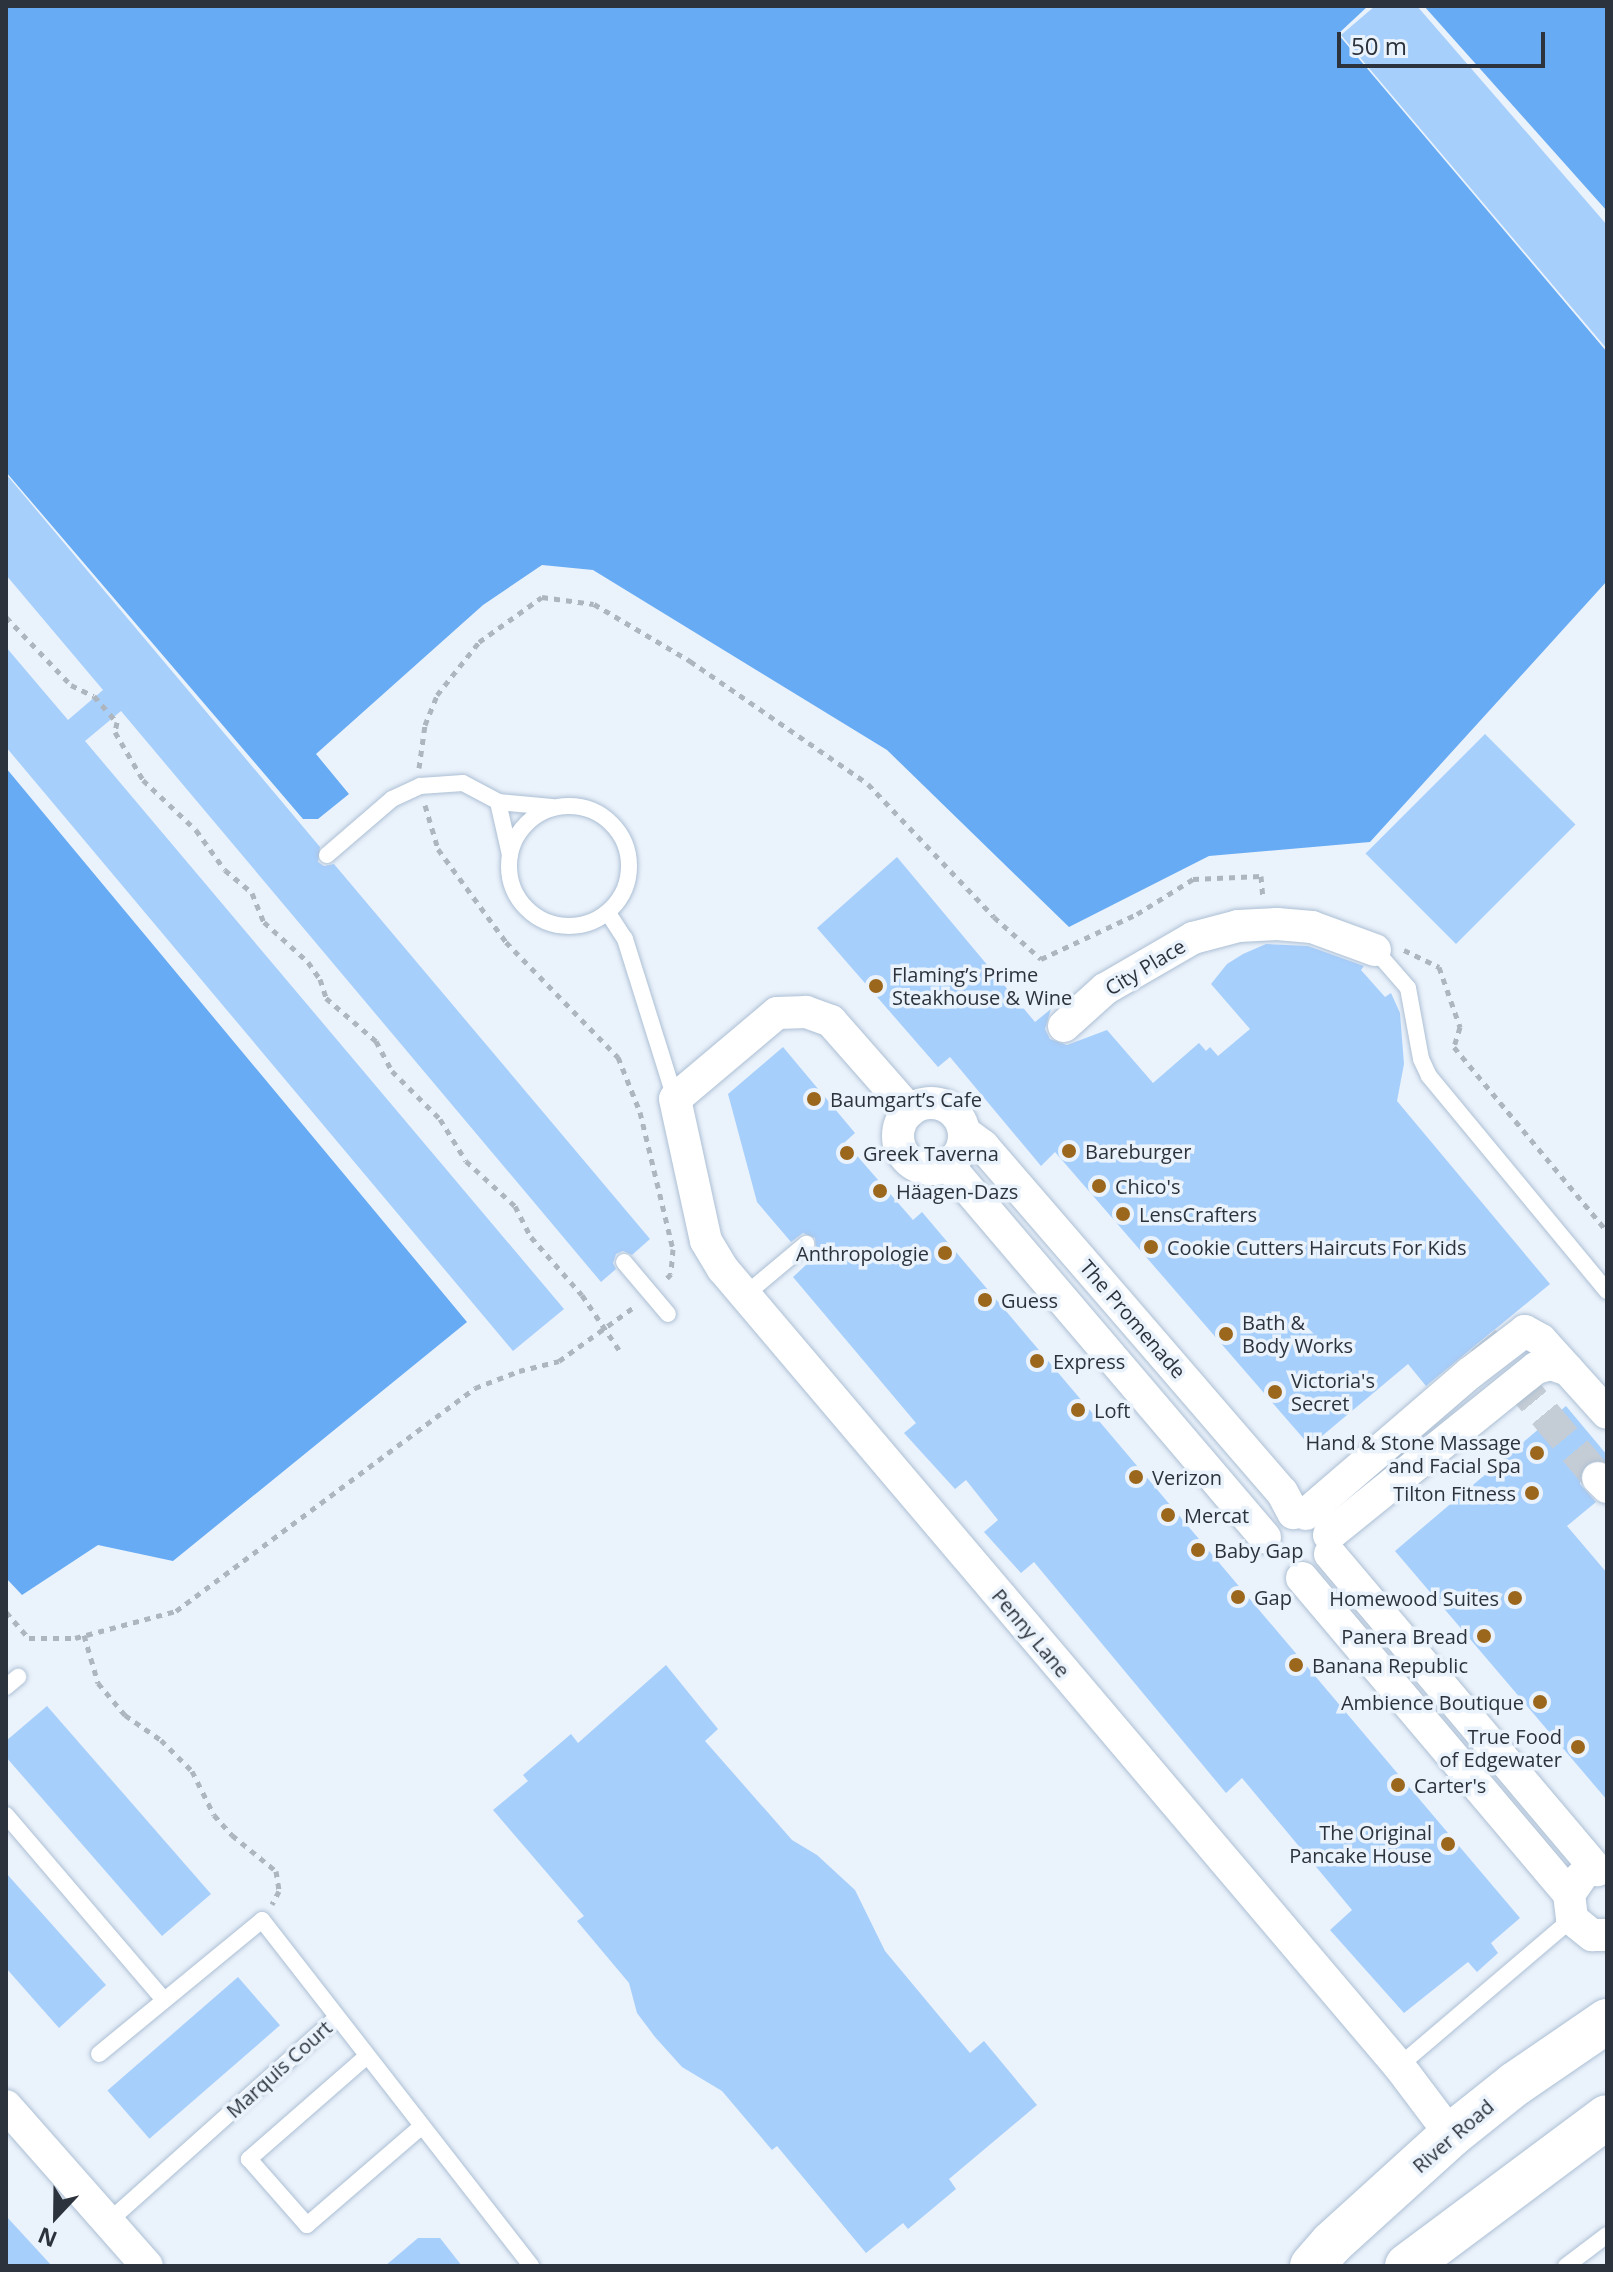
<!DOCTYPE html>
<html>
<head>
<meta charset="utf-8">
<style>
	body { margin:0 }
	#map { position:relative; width:1613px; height:2272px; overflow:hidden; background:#eaf2fb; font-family:"Open Sans",sans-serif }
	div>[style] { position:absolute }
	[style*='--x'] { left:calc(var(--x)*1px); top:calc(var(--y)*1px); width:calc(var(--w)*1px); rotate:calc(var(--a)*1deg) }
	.water>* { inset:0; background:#67abf4 }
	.building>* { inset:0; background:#a7cffc; transform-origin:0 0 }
	.minor-tunnel>* { height:32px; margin-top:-16px; transform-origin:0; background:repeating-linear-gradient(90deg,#c4ccd5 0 32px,transparent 0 48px) }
	.path>* { height:5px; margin-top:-2.5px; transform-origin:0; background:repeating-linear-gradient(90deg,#adb5be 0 6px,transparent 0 12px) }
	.roads { filter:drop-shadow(0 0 2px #acbfd4) drop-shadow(0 0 2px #acbfd4) }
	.service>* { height:16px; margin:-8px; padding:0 8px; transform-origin:8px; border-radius:8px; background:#fff }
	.service>.ring { margin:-8px; padding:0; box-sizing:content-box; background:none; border:16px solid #fff; border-radius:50% }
	.minor>* { height:32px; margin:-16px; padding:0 16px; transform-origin:16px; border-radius:16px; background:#fff }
	.minor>.ring { margin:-16px; padding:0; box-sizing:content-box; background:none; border:32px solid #fff; border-radius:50% }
	.primary>* { height:44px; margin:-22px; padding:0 22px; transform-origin:22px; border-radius:22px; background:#fff }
	.dots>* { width:22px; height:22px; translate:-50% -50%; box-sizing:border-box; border:4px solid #eaf2fb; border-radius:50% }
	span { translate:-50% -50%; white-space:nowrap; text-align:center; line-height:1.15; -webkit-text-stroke:7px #eaf2fb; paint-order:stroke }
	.street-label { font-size:20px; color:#2c333c }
	.poi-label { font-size:20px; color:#2c333c }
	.left { translate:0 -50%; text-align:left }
	.right { translate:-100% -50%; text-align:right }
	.frame { position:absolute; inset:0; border:8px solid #2c333c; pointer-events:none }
	.north { position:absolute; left:16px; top:2176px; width:80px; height:80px; -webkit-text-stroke:6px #eaf2fb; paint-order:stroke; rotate:202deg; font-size:22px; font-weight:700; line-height:32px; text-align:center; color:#2c333c }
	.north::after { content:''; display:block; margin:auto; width:28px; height:36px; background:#2c333c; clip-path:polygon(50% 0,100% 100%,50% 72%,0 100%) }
	.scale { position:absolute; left:1337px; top:32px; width:208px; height:36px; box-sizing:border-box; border:4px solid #2c333c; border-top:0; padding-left:10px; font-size:24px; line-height:28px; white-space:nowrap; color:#2c333c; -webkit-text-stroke:6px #eaf2fb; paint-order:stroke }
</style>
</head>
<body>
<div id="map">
	<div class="water">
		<div style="clip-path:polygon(6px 6px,1368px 6px,1338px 34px,1607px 352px,1607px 581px,1370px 842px,1209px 856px,1069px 927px,887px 750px,593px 570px,542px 565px,483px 605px,316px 754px,349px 794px,318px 819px,303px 819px,6px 472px)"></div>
		<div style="clip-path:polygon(1424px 6px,1607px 6px,1607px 211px)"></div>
		<div style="clip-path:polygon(6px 768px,467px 1322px,173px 1561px,98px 1545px,22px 1595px,6px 1578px)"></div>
	</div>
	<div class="building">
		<div style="clip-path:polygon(1375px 6px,1417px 6px,1607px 225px,1607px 349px,1341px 35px)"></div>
		<div style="clip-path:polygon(6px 474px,320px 847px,318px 862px,324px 866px,334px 864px,650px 1239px,632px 1255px,623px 1251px,616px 1254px,613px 1263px,616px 1269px,601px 1282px,121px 711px,85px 741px,564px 1309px,513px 1351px,6px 747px,6px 647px,68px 720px,103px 690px,6px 575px)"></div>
		<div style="left:1485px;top:734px;width:128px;height:169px;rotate:45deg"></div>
		<div style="clip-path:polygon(897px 857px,1035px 1022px,1051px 1009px,1045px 1029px,1050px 1039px,1067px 1045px,1107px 1030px,1153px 1083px,1199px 1043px,1206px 1051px,1210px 1047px,1218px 1056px,1250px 1029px,1211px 984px,1227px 964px,1243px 954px,1266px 944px,1308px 946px,1364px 966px,1361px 970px,1385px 997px,1391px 993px,1400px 1013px,1404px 1064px,1397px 1101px,1550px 1284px,1426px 1386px,1408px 1364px,1310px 1446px,1055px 1152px,1041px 1166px,950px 1057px,938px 1067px,817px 928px)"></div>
		<div style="clip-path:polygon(783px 1047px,855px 1133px,845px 1142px,913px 1220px,922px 1212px,1520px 1918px,1491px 1943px,1498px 1953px,1477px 1972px,1468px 1962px,1404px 2013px,1330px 1930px,1352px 1910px,1242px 1778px,1226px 1793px,1034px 1562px,1021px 1573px,984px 1532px,998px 1520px,966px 1480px,955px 1489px,904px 1433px,916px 1423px,793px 1277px,808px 1263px,805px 1259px,816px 1247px,815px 1238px,803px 1233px,791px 1242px,757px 1202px,728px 1094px)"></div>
		<div style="clip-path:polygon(1566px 1406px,1607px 1455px,1607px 1462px,1592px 1460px,1580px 1472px,1580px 1484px,1596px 1502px,1567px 1526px,1607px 1573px,1607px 1800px,1395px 1551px)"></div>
		<div style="clip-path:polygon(666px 1665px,718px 1729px,705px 1741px,792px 1840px,817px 1855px,855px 1890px,885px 1951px,970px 2053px,984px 2041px,1037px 2105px,949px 2179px,956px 2189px,908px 2229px,903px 2223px,866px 2253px,777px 2146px,772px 2150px,722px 2091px,682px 2067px,655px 2037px,637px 2013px,629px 1983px,577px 1921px,584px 1916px,493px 1810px,528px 1781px,523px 1775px,571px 1734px,578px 1743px)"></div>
		<div style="clip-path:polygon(47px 1706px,211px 1894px,162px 1936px,6px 1757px,6px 1741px)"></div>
		<div style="clip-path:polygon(6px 1873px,106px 1985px,59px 2028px,6px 1968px)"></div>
		<div style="left:238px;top:1977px;width:64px;height:173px;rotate:49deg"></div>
		<div style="clip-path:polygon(6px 2216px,52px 2266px,6px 2266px)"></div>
		<div style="clip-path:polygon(418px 2238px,440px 2238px,462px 2266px,385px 2266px)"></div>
	</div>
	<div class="minor-tunnel">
		<div style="--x:1483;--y:1340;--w:180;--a:50.2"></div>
	</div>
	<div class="path">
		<div style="--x:6;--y:617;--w:94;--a:46.3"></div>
		<div style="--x:71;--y:685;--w:25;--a:26"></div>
		<div style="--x:94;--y:696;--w:35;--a:49"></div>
		<div style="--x:117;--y:722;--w:10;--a:101"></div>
		<div style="--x:115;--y:732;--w:56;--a:59.7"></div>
		<div style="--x:143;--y:780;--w:73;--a:43.3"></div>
		<div style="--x:196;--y:830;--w:49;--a:54.1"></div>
		<div style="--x:225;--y:870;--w:35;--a:40"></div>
		<div style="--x:252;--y:893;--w:31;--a:68"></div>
		<div style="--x:264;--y:922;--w:59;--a:42.3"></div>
		<div style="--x:308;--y:962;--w:21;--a:55"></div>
		<div style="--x:320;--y:979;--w:20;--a:72"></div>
		<div style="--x:326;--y:998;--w:66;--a:40.7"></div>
		<div style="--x:376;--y:1041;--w:34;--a:62"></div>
		<div style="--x:392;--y:1071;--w:68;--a:45"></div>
		<div style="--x:440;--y:1119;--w:49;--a:58.2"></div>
		<div style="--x:466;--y:1161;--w:67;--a:42.6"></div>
		<div style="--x:515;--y:1206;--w:35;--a:63"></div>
		<div style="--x:531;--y:1237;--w:77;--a:48.7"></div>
		<div style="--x:582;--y:1295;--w:71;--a:55.9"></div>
		<div style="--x:419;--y:768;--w:43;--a:-82.1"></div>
		<div style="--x:425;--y:725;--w:32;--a:-68"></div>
		<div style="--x:437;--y:695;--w:68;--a:-51.6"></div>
		<div style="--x:479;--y:642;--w:77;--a:-35.5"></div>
		<div style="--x:542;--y:597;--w:52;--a:7.7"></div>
		<div style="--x:594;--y:604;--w:112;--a:30.7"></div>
		<div style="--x:690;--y:661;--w:216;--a:34.6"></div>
		<div style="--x:868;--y:784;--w:183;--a:46.5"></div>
		<div style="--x:994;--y:917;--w:63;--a:41.8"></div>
		<div style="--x:1041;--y:959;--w:106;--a:-25.1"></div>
		<div style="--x:1137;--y:914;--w:66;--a:-32"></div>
		<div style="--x:1193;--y:879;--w:68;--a:-2.5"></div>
		<div style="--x:1261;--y:876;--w:22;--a:85"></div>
		<div style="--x:425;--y:805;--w:46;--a:73.5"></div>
		<div style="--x:438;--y:849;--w:115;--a:53.8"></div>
		<div style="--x:506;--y:942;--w:161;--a:45.8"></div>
		<div style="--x:618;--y:1057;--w:59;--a:68.2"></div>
		<div style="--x:640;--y:1112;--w:141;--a:76.5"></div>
		<div style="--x:673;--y:1249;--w:25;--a:95"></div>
		<div style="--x:671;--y:1274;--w:7;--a:135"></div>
		<div style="--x:1404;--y:950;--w:39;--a:26"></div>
		<div style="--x:1439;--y:967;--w:64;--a:70.7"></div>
		<div style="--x:1460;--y:1027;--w:21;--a:107"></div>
		<div style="--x:1454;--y:1047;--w:239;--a:50.3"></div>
		<div style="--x:6;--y:1612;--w:35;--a:49"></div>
		<div style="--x:29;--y:1638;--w:46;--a:0"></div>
		<div style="--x:75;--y:1638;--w:105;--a:-15"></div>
		<div style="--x:176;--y:1611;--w:373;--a:-36.7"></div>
		<div style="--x:475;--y:1388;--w:47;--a:-21.1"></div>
		<div style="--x:519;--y:1371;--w:41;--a:-14"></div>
		<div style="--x:559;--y:1361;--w:92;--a:-35.8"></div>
		<div style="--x:84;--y:1635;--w:50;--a:73.7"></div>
		<div style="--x:98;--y:1683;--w:42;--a:49.8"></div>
		<div style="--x:125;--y:1715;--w:44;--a:34.8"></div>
		<div style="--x:161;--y:1740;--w:44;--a:45"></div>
		<div style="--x:192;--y:1771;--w:49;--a:63.4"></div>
		<div style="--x:214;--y:1815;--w:27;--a:48"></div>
		<div style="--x:232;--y:1835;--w:57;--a:39.3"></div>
		<div style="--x:276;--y:1871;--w:20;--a:81"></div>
		<div style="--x:279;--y:1891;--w:15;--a:118"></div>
	</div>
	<div class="roads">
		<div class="service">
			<div style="--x:498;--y:802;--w:54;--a:5.3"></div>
			<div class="ring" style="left:509px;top:806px;width:104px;height:104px"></div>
			<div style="--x:327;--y:855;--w:86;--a:-40.7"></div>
			<div style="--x:392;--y:799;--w:31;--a:-25"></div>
			<div style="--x:420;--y:786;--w:43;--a:-4"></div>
			<div style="--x:463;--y:783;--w:40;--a:28"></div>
			<div style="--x:498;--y:802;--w:54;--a:77.2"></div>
			<div style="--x:608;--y:913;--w:31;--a:57"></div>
			<div style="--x:625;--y:939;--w:168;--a:72.6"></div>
			<div style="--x:1375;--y:950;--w:50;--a:49"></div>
			<div style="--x:1408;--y:988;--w:72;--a:79.6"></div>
			<div style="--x:1421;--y:1059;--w:19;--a:65"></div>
			<div style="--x:1429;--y:1076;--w:279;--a:50.4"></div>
			<div style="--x:624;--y:1262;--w:68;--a:49.8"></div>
			<div style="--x:745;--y:1295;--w:80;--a:-39.9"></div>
			<div style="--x:6;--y:1687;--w:16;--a:-40"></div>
			<div style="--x:6;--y:1815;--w:243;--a:49.5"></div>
			<div style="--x:99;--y:2054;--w:211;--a:-39.4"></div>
			<div style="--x:262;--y:1920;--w:438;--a:52.1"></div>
			<div style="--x:367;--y:2056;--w:157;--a:138.9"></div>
			<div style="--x:249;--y:2159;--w:88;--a:48.7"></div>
			<div style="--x:307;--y:2225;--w:150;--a:-40.7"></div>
			<div style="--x:1399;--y:2066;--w:227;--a:-40.4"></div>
			<div style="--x:108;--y:2222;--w:307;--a:-41.8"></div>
			<div style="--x:1566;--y:2266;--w:51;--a:-37.1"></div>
		</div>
		<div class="minor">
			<div style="--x:1064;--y:1026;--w:55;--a:-42.1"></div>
			<div style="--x:1105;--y:989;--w:102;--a:-30.1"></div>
			<div style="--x:1193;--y:938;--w:47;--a:-14.9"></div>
			<div style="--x:1238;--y:926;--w:39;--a:-3"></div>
			<div style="--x:1277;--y:924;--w:35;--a:5"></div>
			<div style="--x:1312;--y:927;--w:67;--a:20.1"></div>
			<div class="ring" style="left:898px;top:1103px;width:34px;height:34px"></div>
			<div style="--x:910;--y:1111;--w:120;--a:-131.3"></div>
			<div style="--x:831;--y:1021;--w:27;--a:-160"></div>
			<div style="--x:806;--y:1012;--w:29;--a:178"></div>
			<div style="--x:777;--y:1013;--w:133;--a:139.9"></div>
			<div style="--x:675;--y:1099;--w:145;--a:77.7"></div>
			<div style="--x:706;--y:1241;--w:33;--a:59"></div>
			<div style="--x:723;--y:1269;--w:1045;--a:49.7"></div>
			<div style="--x:1399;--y:2066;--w:86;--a:53"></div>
			<div style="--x:964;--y:1132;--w:24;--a:36"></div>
			<div style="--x:983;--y:1146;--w:457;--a:49.2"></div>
			<div style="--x:1282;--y:1492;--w:24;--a:62"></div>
			<div style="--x:948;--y:1165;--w:489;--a:49.6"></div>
			<div style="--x:1598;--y:1478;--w:13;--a:45"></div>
			<div style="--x:1306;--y:1514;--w:216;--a:-40.7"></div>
			<div style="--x:1470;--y:1373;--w:69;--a:-37.4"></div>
			<div style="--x:1525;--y:1331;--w:18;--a:29"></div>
			<div style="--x:1541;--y:1340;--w:98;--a:47.9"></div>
			<div style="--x:1329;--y:1535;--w:266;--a:-38.9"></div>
			<div style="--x:1536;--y:1368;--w:16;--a:-15"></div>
			<div style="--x:1551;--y:1364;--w:18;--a:19"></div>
			<div style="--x:1330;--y:1554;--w:414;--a:49.8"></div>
			<div style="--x:1302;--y:1578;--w:414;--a:49.8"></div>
			<div style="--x:1581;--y:1877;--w:21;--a:125"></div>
			<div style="--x:1569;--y:1894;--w:25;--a:83"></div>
			<div style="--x:1572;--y:1919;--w:26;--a:39"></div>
			<div style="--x:1592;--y:1935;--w:15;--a:0"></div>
			<div style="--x:6;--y:2106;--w:213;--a:48.6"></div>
		</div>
		<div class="primary">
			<div style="--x:1312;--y:2266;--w:30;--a:-49"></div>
			<div style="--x:1332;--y:2243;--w:161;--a:-42.2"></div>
			<div style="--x:1451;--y:2135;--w:82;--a:-38.6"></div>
			<div style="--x:1515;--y:2084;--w:112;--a:-34.4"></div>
			<div style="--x:1407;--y:2266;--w:249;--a:-36.7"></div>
		</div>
	</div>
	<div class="dots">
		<div style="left:876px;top:986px;background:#9b671d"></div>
		<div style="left:814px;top:1099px;background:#9b671d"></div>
		<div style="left:1069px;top:1151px;background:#9b671d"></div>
		<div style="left:847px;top:1153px;background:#9b671d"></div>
		<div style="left:1099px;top:1186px;background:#9b671d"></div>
		<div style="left:880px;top:1191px;background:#9b671d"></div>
		<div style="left:1123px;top:1214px;background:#9b671d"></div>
		<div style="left:1151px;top:1247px;background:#9b671d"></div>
		<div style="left:945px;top:1253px;background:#9b671d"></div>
		<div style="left:985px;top:1300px;background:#9b671d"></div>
		<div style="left:1226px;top:1334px;background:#9b671d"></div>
		<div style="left:1037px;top:1361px;background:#9b671d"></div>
		<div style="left:1275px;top:1392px;background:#9b671d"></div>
		<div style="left:1078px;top:1410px;background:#9b671d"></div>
		<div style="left:1537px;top:1453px;background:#9b671d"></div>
		<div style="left:1136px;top:1477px;background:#9b671d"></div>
		<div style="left:1532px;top:1493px;background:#9b671d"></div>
		<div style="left:1168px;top:1515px;background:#9b671d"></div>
		<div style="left:1198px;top:1550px;background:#9b671d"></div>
		<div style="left:1238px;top:1597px;background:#9b671d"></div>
		<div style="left:1515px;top:1598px;background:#9b671d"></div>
		<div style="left:1484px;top:1636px;background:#9b671d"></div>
		<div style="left:1296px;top:1665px;background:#9b671d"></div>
		<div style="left:1540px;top:1702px;background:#9b671d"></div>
		<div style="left:1578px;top:1747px;background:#9b671d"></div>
		<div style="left:1398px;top:1785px;background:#9b671d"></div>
		<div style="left:1448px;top:1844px;background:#9b671d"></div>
	</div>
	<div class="street-label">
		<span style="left:1145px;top:967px;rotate:-31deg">City Place</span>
		<span style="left:1133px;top:1319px;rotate:49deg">The Promenade</span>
		<span style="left:1031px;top:1633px;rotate:50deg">Penny Lane</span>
		<span style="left:279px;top:2069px;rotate:-42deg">Marquis Court</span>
		<span style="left:1453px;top:2136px;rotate:-41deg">River Road</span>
	</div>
	<div class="poi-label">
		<span class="left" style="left:892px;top:986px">Flaming’s Prime<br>Steakhouse &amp; Wine</span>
		<span class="left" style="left:830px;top:1099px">Baumgart’s Cafe</span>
		<span class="left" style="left:1085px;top:1151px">Bareburger</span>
		<span class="left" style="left:863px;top:1153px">Greek Taverna</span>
		<span class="left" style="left:1115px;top:1186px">Chico's</span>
		<span class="left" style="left:896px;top:1191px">Häagen-Dazs</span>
		<span class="left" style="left:1139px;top:1214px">LensCrafters</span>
		<span class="left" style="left:1167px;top:1247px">Cookie Cutters Haircuts For Kids</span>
		<span class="right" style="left:929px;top:1253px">Anthropologie</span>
		<span class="left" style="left:1001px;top:1300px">Guess</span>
		<span class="left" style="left:1242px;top:1334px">Bath &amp;<br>Body Works</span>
		<span class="left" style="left:1053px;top:1361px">Express</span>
		<span class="left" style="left:1291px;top:1392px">Victoria's<br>Secret</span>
		<span class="left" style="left:1094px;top:1410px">Loft</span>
		<span class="right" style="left:1521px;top:1454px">Hand &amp; Stone Massage<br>and Facial Spa</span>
		<span class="left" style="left:1152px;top:1477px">Verizon</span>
		<span class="right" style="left:1516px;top:1493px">Tilton Fitness</span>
		<span class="left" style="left:1184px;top:1515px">Mercat</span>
		<span class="left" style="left:1214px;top:1550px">Baby Gap</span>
		<span class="left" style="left:1254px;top:1597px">Gap</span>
		<span class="right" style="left:1499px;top:1598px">Homewood Suites</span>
		<span class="right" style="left:1468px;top:1636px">Panera Bread</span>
		<span class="left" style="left:1312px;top:1665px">Banana Republic</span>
		<span class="right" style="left:1524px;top:1702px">Ambience Boutique</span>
		<span class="right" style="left:1562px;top:1748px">True Food<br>of Edgewater</span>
		<span class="left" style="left:1414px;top:1785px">Carter's</span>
		<span class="right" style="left:1432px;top:1844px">The Original<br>Pancake House</span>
	</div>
	<div class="frame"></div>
	<div class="north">N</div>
	<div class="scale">50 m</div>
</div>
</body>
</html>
